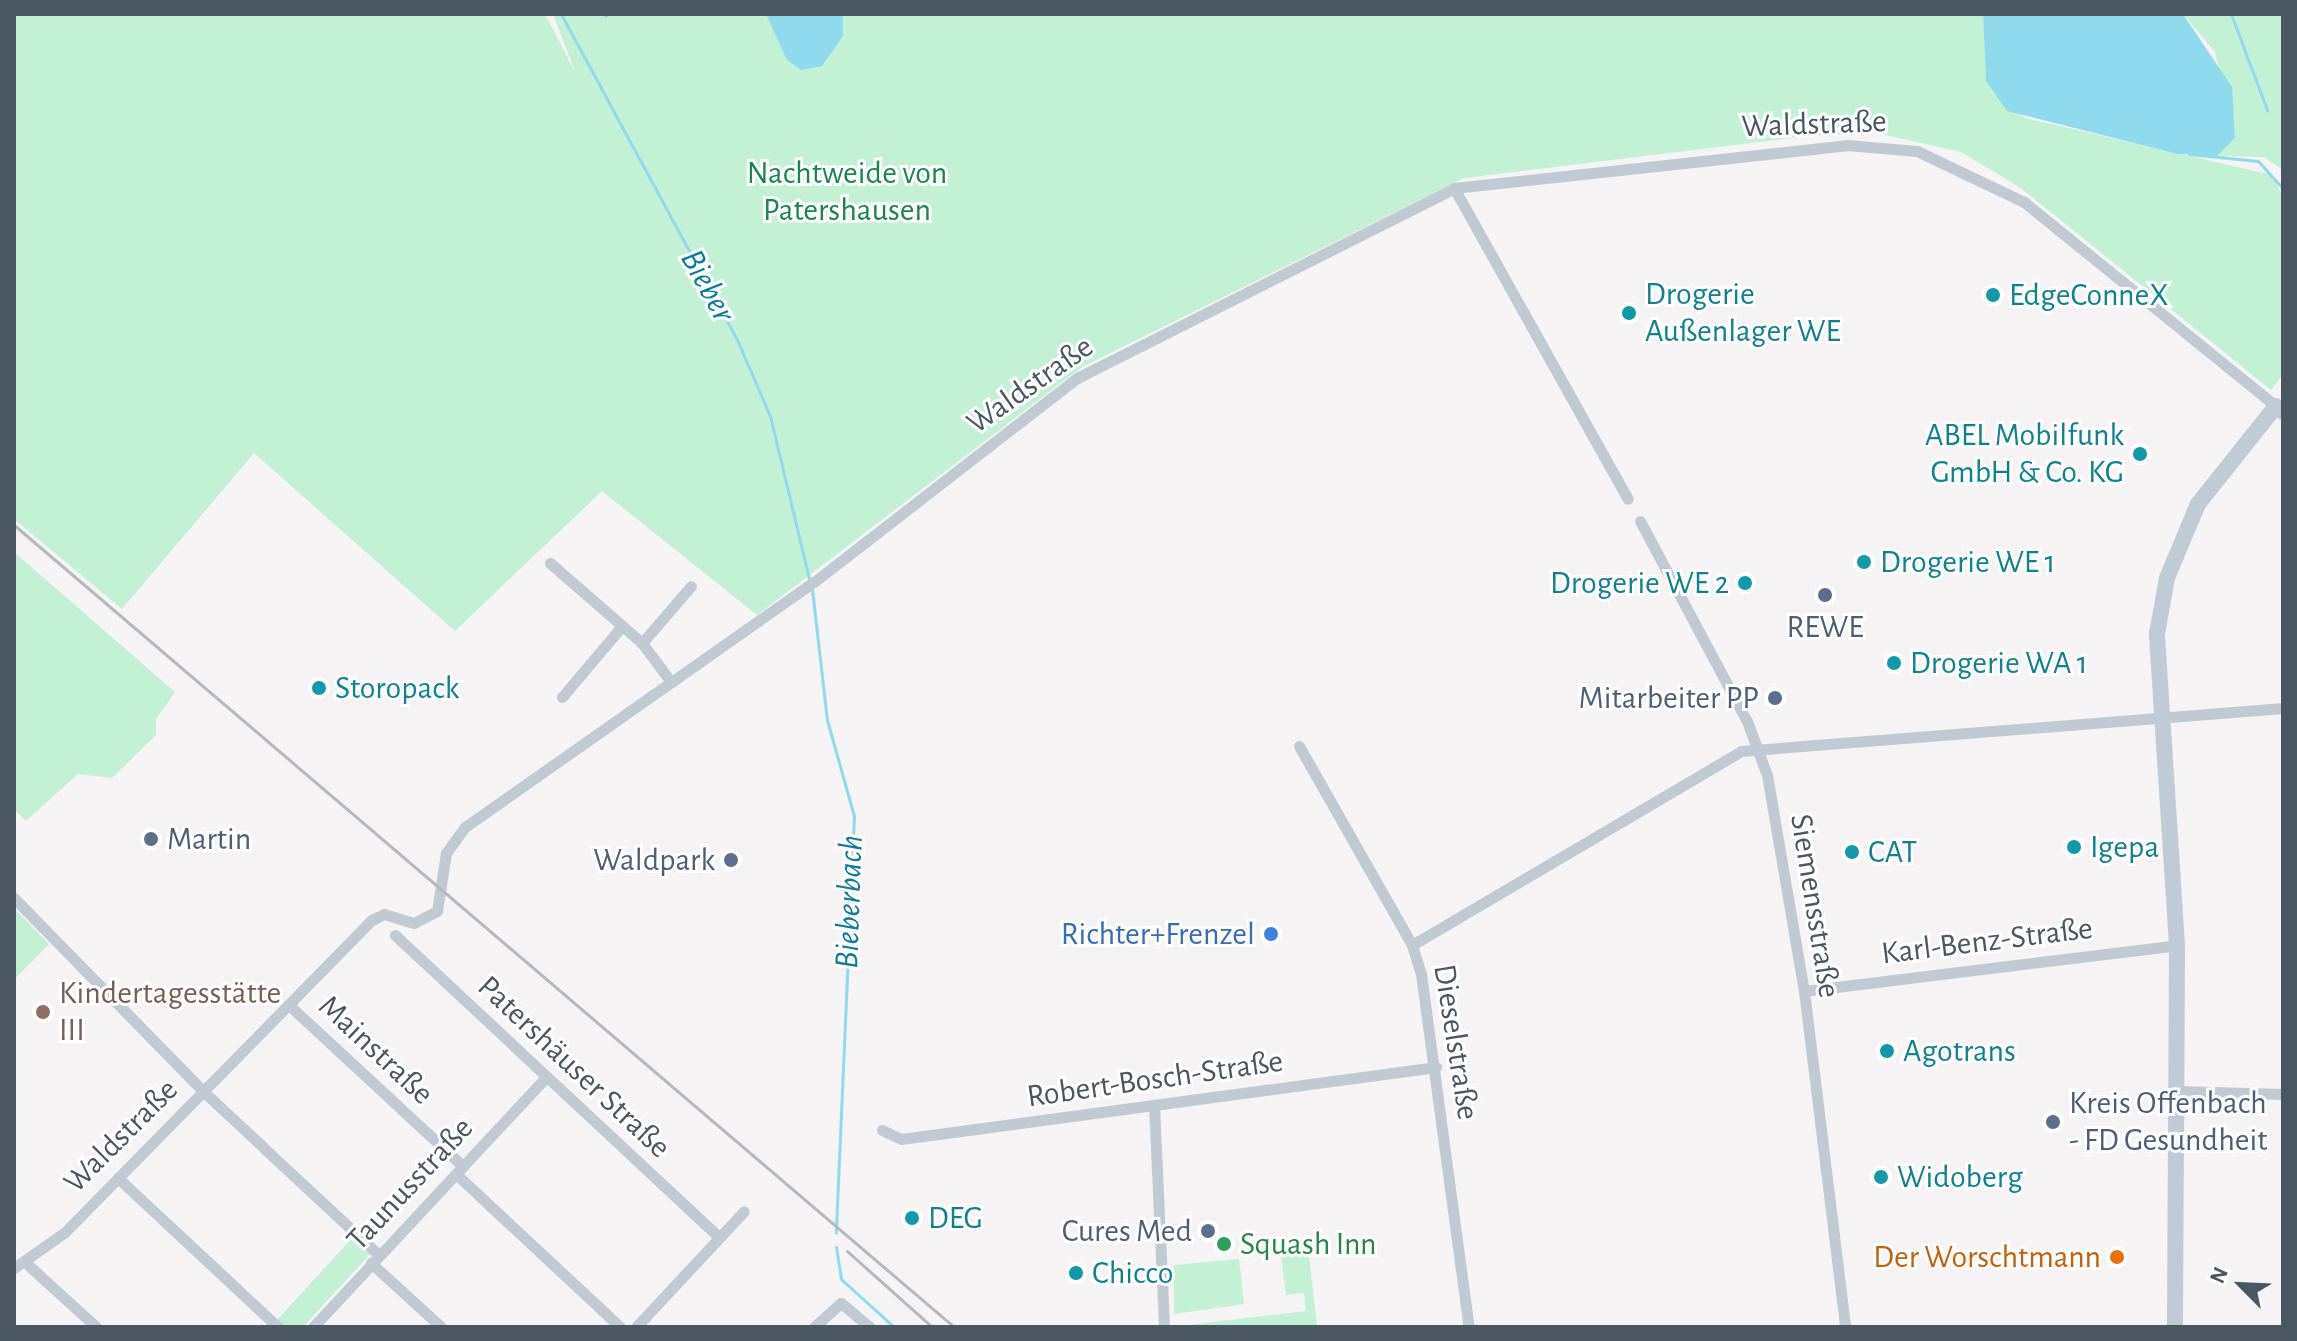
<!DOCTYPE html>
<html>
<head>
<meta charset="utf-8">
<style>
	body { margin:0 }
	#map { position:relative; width:2297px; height:1341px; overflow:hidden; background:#f5f3f3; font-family:"Alegreya Sans",sans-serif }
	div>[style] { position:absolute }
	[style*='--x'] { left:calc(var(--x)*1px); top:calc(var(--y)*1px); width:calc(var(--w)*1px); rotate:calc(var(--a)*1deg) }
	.green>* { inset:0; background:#c3f1d5 }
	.water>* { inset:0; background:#90daee }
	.stream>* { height:3px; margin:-1.5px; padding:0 1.5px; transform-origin:1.5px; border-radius:1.5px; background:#90daee }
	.street>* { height:11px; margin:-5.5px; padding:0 5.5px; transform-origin:5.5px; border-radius:5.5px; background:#c1cad2 }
	.secondary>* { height:16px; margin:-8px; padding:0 8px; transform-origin:8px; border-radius:8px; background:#c1cbd6 }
	.rail>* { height:3px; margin:-1.5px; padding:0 1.5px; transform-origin:1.5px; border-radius:1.5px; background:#b5b8bd }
	.dots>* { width:22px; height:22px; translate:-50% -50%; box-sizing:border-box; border:4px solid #fff; border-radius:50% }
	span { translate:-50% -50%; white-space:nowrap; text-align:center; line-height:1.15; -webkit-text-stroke:6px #fff; paint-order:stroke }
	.street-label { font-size:32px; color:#4a5661 }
	.park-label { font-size:32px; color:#17864f }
	.culture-label { font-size:32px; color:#0d838f }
	.left { translate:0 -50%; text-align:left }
	.right { translate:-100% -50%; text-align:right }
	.service-label { font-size:32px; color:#4e5e75 }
	.shop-label { font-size:32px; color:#366cbe }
	.education-label { font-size:32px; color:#785e54 }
	.leisure-label { font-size:32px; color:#27864d }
	.food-label { font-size:32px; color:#c56008 }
	.water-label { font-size:34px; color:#0c7c9b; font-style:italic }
	.frame { position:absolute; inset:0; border:16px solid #4a5661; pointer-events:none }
	.north { position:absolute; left:2201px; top:1245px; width:80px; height:80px; -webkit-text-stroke:6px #fff; paint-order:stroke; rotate:294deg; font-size:22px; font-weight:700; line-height:32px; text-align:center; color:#4a5661 }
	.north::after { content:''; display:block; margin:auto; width:28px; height:36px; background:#4a5661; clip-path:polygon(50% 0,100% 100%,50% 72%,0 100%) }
</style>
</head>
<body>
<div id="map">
	<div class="green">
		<div style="clip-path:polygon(14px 14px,545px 14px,576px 74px,553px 14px,1983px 14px,1986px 81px,2025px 118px,2272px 175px,2283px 197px,2283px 375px,2271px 390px,2021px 188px,1961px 152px,1877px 133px,1809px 136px,1464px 178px,1082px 367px,757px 615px,602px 491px,455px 631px,254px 453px,122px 609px,14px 519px)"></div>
		<div style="clip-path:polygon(2183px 14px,2283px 14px,2283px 170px,2264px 157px,2217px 156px,2235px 138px,2215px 52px)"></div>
		<div style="clip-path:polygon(14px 552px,175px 692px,156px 719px,156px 735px,112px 778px,78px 774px,26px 821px,14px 809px)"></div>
		<div style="clip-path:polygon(14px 908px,49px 944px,14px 980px)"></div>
		<div style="clip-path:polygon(353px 1237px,371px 1253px,303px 1327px,285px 1327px,277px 1320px)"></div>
		<div style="clip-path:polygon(1308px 1246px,1317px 1327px,1172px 1327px,1306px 1311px,1304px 1293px,1286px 1295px,1280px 1249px)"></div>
		<div style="clip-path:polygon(1239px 1259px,1244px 1304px,1174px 1314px,1174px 1265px)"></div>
	</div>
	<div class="water">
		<div style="clip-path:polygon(766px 14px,843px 14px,843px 36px,822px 66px,801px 70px,787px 60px)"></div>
		<div style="clip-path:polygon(1983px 14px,2183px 14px,2232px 87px,2235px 138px,2217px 156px,2178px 154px,2007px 111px,1986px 81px)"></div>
	</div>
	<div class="stream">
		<div style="--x:561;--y:14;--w:373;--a:61.6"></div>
		<div style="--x:738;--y:342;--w:81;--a:66.6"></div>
		<div style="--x:770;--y:416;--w:171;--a:76.5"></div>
		<div style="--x:605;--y:14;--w:2;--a:63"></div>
		<div style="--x:2231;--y:14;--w:103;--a:69.4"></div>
		<div style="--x:2189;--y:154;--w:69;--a:5.8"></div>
		<div style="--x:2258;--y:161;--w:38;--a:48"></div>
		<div style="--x:812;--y:589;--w:132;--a:83.5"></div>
		<div style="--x:827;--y:720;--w:100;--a:74.3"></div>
		<div style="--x:854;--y:816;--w:417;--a:92.5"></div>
		<div style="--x:836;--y:1247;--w:32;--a:81"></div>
		<div style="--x:841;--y:1279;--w:72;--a:42.2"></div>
	</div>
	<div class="street">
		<div style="--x:1454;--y:188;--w:356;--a:60.8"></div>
		<div style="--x:1640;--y:521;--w:227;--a:61.9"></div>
		<div style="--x:1747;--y:721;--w:58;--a:69.7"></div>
		<div style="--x:1767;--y:775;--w:219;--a:80.3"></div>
		<div style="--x:1804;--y:991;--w:338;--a:83"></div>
		<div style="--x:550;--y:563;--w:122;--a:41"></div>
		<div style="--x:642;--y:643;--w:49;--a:53.4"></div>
		<div style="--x:642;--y:643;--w:75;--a:-49.3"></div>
		<div style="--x:562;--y:697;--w:93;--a:-49.8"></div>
		<div style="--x:1299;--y:746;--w:229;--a:60.4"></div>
		<div style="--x:1412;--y:945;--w:30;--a:73"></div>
		<div style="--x:1421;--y:974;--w:356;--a:82.3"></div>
		<div style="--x:14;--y:898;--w:272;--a:45.6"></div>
		<div style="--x:204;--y:1092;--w:239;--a:43"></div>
		<div style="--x:395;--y:935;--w:443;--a:43"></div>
		<div style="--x:1412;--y:945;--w:382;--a:-30.5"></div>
		<div style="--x:1741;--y:751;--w:544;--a:-4.54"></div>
		<div style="--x:1804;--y:991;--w:376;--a:-7"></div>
		<div style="--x:290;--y:1006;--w:236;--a:42.8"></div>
		<div style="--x:2177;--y:1091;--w:106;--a:1.6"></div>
		<div style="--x:1154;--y:1105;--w:222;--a:87.4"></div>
		<div style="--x:882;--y:1130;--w:21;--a:25"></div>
		<div style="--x:901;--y:1139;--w:540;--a:-7.66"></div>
		<div style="--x:456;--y:1174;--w:224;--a:43"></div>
		<div style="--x:118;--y:1178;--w:219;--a:43"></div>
		<div style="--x:26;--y:1263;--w:95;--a:42.4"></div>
		<div style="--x:371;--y:1263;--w:95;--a:42.4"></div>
		<div style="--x:14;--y:1268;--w:62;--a:-35.2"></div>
		<div style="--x:65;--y:1232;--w:438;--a:-45.5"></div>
		<div style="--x:372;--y:920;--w:13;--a:-27"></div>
		<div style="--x:384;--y:914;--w:31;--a:17"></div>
		<div style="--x:414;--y:923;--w:26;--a:-28"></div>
		<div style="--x:437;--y:911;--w:59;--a:-81.2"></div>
		<div style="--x:446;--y:853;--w:32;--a:-54"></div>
		<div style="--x:465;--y:827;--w:426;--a:-35.1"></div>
		<div style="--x:814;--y:582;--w:333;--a:-37.8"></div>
		<div style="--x:1077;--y:378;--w:422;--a:-26.7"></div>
		<div style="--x:1454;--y:188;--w:395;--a:-6.2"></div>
		<div style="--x:1847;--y:145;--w:70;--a:4.9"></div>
		<div style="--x:1917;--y:151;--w:119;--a:25.5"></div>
		<div style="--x:2024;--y:202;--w:324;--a:39"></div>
		<div style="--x:313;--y:1327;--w:342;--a:-47"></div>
		<div style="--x:636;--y:1327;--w:158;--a:-47"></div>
		<div style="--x:814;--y:1327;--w:36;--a:-42"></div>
		<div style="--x:841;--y:1303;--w:38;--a:40"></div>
	</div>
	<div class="secondary">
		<div style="--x:2175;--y:1327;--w:382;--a:-89.7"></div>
		<div style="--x:2177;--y:945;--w:312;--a:-93.7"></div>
		<div style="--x:2157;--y:634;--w:57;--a:-79.9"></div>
		<div style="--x:2167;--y:578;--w:80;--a:-67.3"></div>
		<div style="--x:2198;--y:504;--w:125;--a:-51.5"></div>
		<div style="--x:2276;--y:406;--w:9;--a:41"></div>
	</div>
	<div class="rail">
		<div style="--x:14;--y:525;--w:1236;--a:40.47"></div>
		<div style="--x:847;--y:1251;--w:114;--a:41.8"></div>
	</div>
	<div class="dots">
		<div style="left:1993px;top:295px;background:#0f9aa8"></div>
		<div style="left:1629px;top:313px;background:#0f9aa8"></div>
		<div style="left:2140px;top:454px;background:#0f9aa8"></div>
		<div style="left:1864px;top:562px;background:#0f9aa8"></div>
		<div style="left:1745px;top:583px;background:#0f9aa8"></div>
		<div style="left:1825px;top:595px;background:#5c6f8a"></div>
		<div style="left:1894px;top:663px;background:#0f9aa8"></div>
		<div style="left:319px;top:688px;background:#0f9aa8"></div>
		<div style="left:1775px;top:698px;background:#5c6f8a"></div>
		<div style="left:151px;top:839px;background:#5c6f8a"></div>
		<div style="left:2074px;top:847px;background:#0f9aa8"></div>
		<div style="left:1852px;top:852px;background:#0f9aa8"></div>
		<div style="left:731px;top:860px;background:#5c6f8a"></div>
		<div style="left:1271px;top:934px;background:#3f7fe0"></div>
		<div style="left:43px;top:1012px;background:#8d6e63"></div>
		<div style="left:1887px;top:1051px;background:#0f9aa8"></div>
		<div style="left:2053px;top:1122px;background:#5c6f8a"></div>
		<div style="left:1881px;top:1177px;background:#0f9aa8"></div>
		<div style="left:912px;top:1218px;background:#0f9aa8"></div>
		<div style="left:1208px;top:1231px;background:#5c6f8a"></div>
		<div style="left:1224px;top:1244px;background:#2e9e5b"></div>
		<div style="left:2117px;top:1257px;background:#e8710a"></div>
		<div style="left:1076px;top:1273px;background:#0f9aa8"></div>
	</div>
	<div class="street-label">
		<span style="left:1814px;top:124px;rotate:-2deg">Waldstraße</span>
		<span style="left:1030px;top:385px;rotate:-35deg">Waldstraße</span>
		<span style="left:1815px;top:906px;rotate:81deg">Siemensstraße</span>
		<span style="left:1987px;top:941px;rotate:-7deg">Karl-Benz-Straße</span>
		<span style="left:1456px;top:1042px;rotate:81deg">Dieselstraße</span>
		<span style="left:376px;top:1050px;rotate:43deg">Mainstraße</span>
		<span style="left:574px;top:1067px;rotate:43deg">Patershäuser Straße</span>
		<span style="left:1155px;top:1079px;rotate:-8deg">Robert-Bosch-Straße</span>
		<span style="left:121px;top:1136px;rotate:-45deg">Waldstraße</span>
		<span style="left:410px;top:1184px;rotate:-47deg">Taunusstraße</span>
	</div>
	<div class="park-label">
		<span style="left:847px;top:192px">Nachtweide von<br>Patershausen</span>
	</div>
	<div class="culture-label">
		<span class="left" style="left:1645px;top:313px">Drogerie<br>Außenlager WE</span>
		<span class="left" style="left:2009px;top:295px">EdgeConneX</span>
		<span class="right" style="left:2124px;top:454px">ABEL Mobilfunk<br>GmbH &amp; Co. KG</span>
		<span class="left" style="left:1880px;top:562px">Drogerie WE 1</span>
		<span class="right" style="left:1729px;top:583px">Drogerie WE 2</span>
		<span class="left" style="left:1910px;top:663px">Drogerie WA 1</span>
		<span class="left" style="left:335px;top:688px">Storopack</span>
		<span class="left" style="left:2090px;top:847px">Igepa</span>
		<span class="left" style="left:1868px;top:852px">CAT</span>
		<span class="left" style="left:1903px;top:1051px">Agotrans</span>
		<span class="left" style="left:1897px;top:1177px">Widoberg</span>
		<span class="left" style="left:928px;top:1218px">DEG</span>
		<span class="left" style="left:1092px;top:1273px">Chicco</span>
	</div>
	<div class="service-label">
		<span style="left:1825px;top:627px">REWE</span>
		<span class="right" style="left:1759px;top:698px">Mitarbeiter PP</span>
		<span class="left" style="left:167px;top:839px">Martin</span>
		<span class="right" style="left:715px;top:860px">Waldpark</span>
		<span class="left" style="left:2069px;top:1122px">Kreis Offenbach<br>- FD Gesundheit</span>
		<span class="right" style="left:1192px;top:1231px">Cures Med</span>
	</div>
	<div class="shop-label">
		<span class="right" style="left:1255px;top:934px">Richter+Frenzel</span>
	</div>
	<div class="education-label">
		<span class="left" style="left:59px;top:1012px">Kindertagesstätte<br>III</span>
	</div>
	<div class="leisure-label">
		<span class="left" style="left:1240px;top:1244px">Squash Inn</span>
	</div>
	<div class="food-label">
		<span class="right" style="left:2101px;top:1257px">Der Worschtmann</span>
	</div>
	<div class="water-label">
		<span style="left:707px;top:286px;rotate:61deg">Bieber</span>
		<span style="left:850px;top:902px;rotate:-88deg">Bieberbach</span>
	</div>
	<div class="frame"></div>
	<div class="north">N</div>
</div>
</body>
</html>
